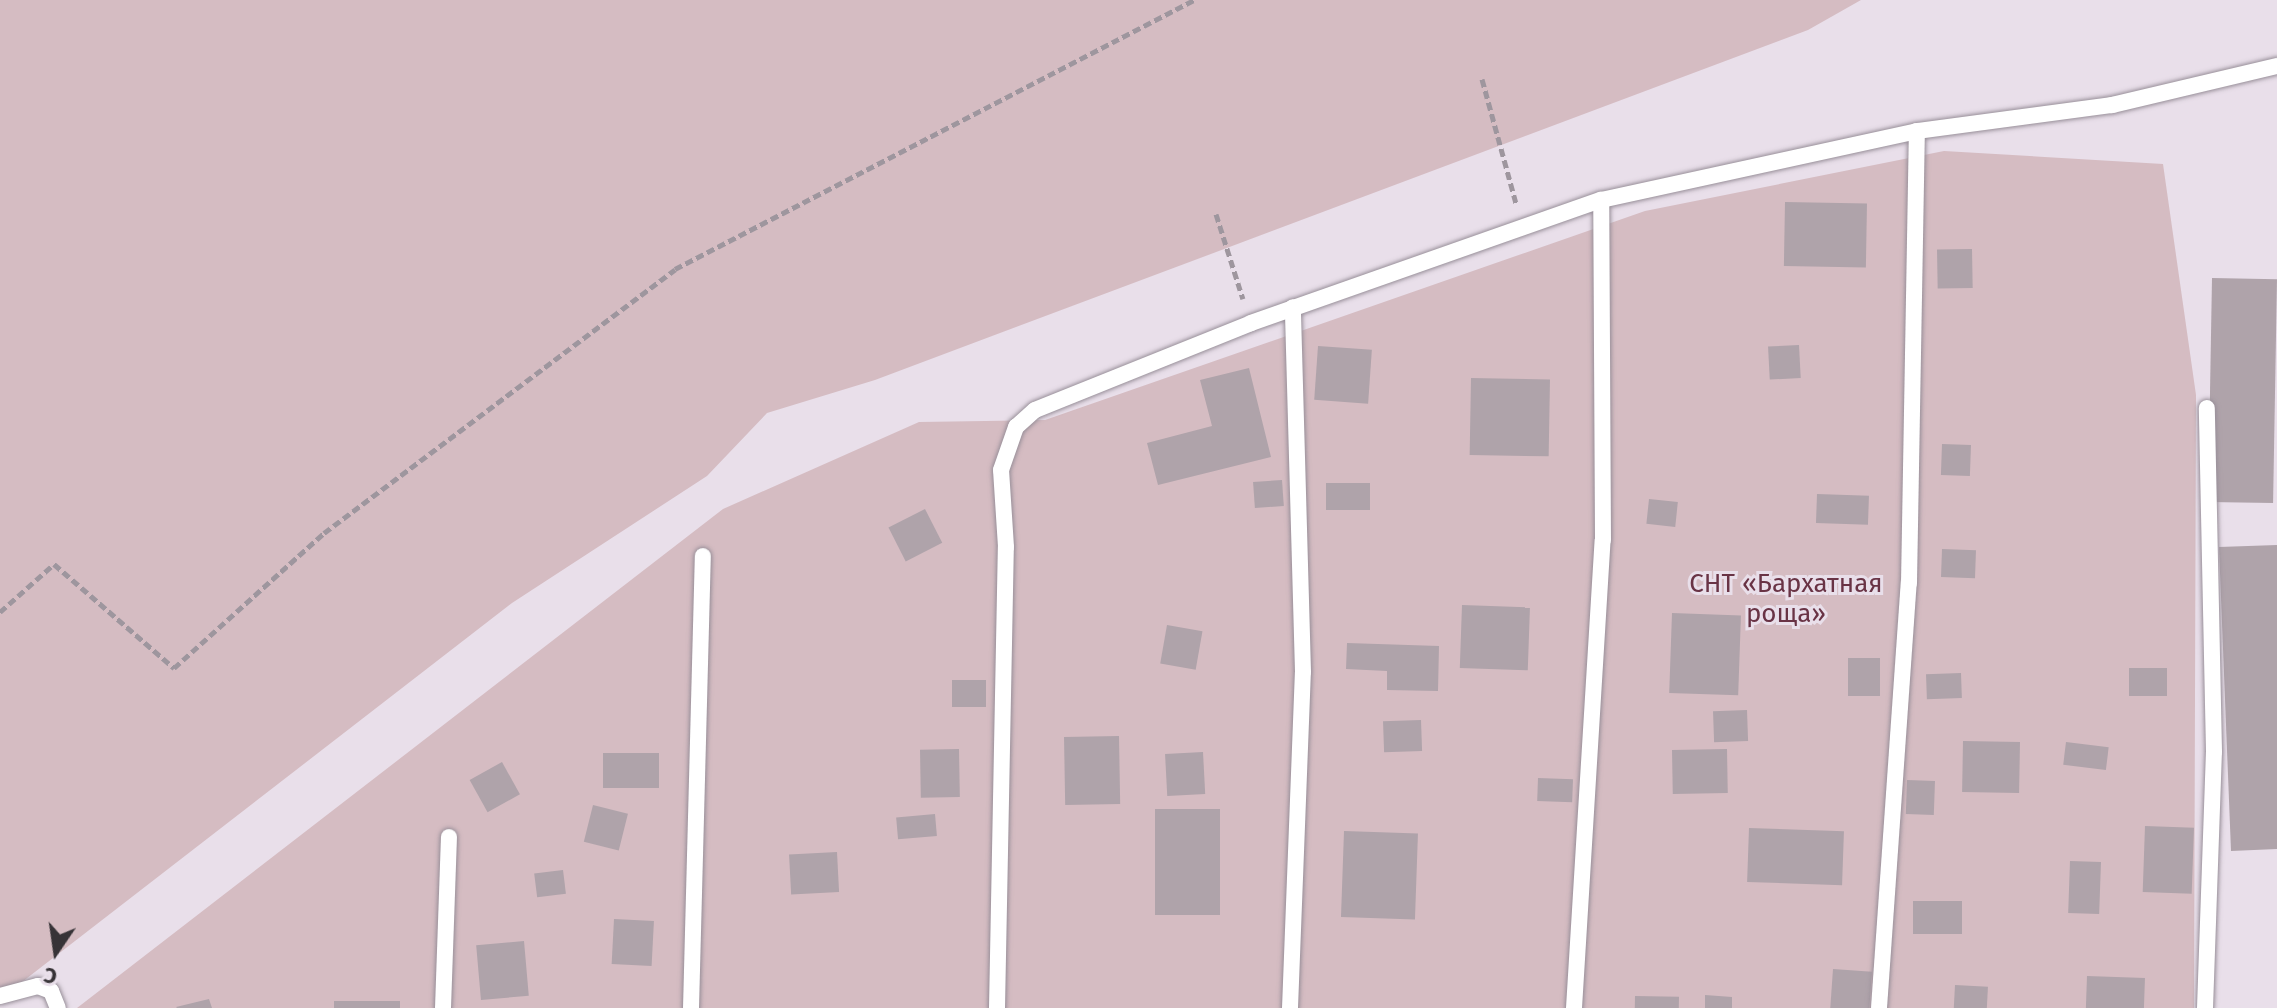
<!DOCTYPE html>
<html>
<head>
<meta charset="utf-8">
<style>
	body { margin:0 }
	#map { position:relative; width:2277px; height:1008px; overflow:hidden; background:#e9dfea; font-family:"Fira Sans",sans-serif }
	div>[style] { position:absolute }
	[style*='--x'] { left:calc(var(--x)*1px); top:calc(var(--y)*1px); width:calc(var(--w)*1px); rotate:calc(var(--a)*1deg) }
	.green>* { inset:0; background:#d5bcc2 }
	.building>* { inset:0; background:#afa3aa; transform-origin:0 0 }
	.path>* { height:5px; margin-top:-2.5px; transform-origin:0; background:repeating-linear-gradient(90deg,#9e969e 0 8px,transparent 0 12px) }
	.roads { filter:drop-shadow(0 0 2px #988f99) drop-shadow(0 0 2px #988f99) }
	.service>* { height:16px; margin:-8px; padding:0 8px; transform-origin:8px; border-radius:8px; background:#fff }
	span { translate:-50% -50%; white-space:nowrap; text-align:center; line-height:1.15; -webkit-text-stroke:6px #e9dfea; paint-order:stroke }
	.park-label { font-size:26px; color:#693345 }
	.north { position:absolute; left:16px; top:912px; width:80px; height:80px; -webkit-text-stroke:6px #e9dfea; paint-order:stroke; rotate:193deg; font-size:22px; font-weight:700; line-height:32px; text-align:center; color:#373337 }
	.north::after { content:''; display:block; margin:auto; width:28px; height:36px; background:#373337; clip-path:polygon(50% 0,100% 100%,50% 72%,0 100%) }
</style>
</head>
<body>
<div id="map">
	<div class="green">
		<div style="clip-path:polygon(0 0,1861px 0,1808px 30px,875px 380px,767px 413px,707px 476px,512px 603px,0 999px)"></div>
		<div style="clip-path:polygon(1944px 151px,2163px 164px,2196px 395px,2194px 1008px,77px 1008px,723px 509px,919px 422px,1045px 420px,1645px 211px)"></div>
	</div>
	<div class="building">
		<div style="left:1785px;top:202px;width:82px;height:64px;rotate:1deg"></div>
		<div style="left:1972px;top:249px;width:39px;height:35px;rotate:89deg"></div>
		<div style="left:2212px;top:278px;width:65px;height:224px;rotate:1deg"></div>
		<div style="left:1799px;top:345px;width:33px;height:31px;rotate:87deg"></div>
		<div style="left:1318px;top:346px;width:54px;height:54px;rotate:4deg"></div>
		<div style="clip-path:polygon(1249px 368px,1271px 457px,1158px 485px,1147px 443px,1212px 426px,1200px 380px)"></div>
		<div style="left:1471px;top:378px;width:79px;height:77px;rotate:1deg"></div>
		<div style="left:1942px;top:444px;width:29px;height:31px;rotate:2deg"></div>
		<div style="left:1282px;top:480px;width:26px;height:29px;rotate:86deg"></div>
		<div style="left:1326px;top:483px;width:44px;height:27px"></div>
		<div style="left:1817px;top:494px;width:52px;height:29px;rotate:2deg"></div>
		<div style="left:1649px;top:499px;width:29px;height:25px;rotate:6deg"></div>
		<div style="left:925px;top:509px;width:38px;height:41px;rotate:63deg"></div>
		<div style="clip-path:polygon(2277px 545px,2277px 849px,2231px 851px,2219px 547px)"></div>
		<div style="left:1942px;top:549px;width:34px;height:28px;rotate:2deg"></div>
		<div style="left:1462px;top:605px;width:68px;height:63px;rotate:2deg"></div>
		<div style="left:1672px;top:613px;width:69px;height:80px;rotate:2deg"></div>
		<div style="left:1167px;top:625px;width:36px;height:39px;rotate:10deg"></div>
		<div style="clip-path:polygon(1347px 643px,1439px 646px,1438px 691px,1387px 690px,1387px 671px,1346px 669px)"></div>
		<div style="left:1848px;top:658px;width:32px;height:38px"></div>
		<div style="left:2129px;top:668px;width:38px;height:28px"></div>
		<div style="left:1961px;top:673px;width:25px;height:35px;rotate:88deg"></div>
		<div style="left:952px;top:680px;width:34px;height:27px"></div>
		<div style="left:1747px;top:710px;width:31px;height:34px;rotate:88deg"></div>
		<div style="left:1421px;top:720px;width:31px;height:38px;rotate:88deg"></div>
		<div style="left:1119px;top:736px;width:68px;height:55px;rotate:89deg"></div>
		<div style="left:1963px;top:741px;width:57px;height:51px;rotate:1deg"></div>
		<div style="left:2066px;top:742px;width:43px;height:23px;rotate:7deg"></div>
		<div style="left:959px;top:749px;width:48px;height:39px;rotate:89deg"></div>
		<div style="left:1727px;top:749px;width:44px;height:55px;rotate:89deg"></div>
		<div style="left:1203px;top:752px;width:42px;height:38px;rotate:87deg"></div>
		<div style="left:603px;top:753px;width:56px;height:35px"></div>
		<div style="left:502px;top:762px;width:37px;height:37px;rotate:61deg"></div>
		<div style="left:1538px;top:778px;width:35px;height:23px;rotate:2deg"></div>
		<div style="left:1907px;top:780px;width:28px;height:34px;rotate:2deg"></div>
		<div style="left:593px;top:805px;width:36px;height:38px;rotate:14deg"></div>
		<div style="left:1155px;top:809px;width:65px;height:106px"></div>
		<div style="left:935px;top:814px;width:22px;height:39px;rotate:85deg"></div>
		<div style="left:2145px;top:826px;width:49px;height:66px;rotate:2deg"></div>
		<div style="left:1749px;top:828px;width:95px;height:54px;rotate:2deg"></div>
		<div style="left:1344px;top:831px;width:74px;height:86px;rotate:2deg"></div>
		<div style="left:837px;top:852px;width:40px;height:48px;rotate:87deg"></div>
		<div style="left:2070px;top:861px;width:31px;height:52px;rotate:2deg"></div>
		<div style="left:563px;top:870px;width:24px;height:29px;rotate:83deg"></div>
		<div style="left:1913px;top:901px;width:49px;height:33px"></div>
		<div style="left:614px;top:919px;width:40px;height:45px;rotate:3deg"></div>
		<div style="left:524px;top:941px;width:55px;height:48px;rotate:85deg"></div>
		<div style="left:1833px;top:969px;width:39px;height:39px;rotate:4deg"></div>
		<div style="left:2087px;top:976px;width:58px;height:32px;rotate:2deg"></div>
		<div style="left:1955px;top:985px;width:33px;height:23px;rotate:3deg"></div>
		<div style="clip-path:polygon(1705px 995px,1732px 997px,1732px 1008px,1705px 1008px)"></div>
		<div style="left:1635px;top:996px;width:44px;height:12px;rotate:1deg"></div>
		<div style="clip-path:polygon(209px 999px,212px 1008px,177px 1008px,176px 1007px)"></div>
		<div style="left:334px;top:1001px;width:66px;height:7px"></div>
	</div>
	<div class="path">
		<div style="--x:1482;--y:79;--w:129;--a:74.7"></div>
		<div style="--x:1216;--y:214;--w:89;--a:72.4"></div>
		<div style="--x:0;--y:612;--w:72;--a:-41.6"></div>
		<div style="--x:54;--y:564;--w:159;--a:40.9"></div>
		<div style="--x:174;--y:668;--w:202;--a:-42"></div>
		<div style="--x:324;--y:533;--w:439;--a:-36.9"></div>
		<div style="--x:675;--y:269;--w:585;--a:-27.4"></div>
	</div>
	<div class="roads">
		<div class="service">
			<div style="--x:0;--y:996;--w:39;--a:-15"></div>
			<div style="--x:38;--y:986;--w:14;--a:21"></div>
			<div style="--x:51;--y:991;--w:18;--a:68"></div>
			<div style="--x:443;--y:1008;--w:171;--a:-88"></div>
			<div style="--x:691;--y:1008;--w:452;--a:-88.5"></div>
			<div style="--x:997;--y:1008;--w:461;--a:-88.9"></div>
			<div style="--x:1006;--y:547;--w:77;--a:-93.7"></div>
			<div style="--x:1001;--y:470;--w:46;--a:-70.8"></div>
			<div style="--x:1016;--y:427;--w:25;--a:-42"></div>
			<div style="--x:1035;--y:410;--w:233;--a:-21.9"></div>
			<div style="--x:1251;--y:323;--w:371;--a:-19.4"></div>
			<div style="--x:1601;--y:200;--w:323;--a:-12.3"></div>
			<div style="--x:1917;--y:131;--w:197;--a:-7.6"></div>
			<div style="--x:2112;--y:105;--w:170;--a:-13.3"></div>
			<div style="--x:1290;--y:1008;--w:336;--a:-87.8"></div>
			<div style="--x:1303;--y:672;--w:365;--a:-91.6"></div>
			<div style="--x:1574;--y:1008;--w:469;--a:-86.5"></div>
			<div style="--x:1603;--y:540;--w:340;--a:-90.3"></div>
			<div style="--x:1879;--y:1008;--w:426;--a:-86"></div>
			<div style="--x:1909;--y:583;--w:452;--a:-89"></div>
			<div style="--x:2205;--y:1008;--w:256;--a:-88"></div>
			<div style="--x:2214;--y:752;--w:344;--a:-91.2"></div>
		</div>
	</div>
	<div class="park-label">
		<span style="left:1786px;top:599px">СНТ «Бархатная<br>роща»</span>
	</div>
	<div class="north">С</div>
</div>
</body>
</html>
